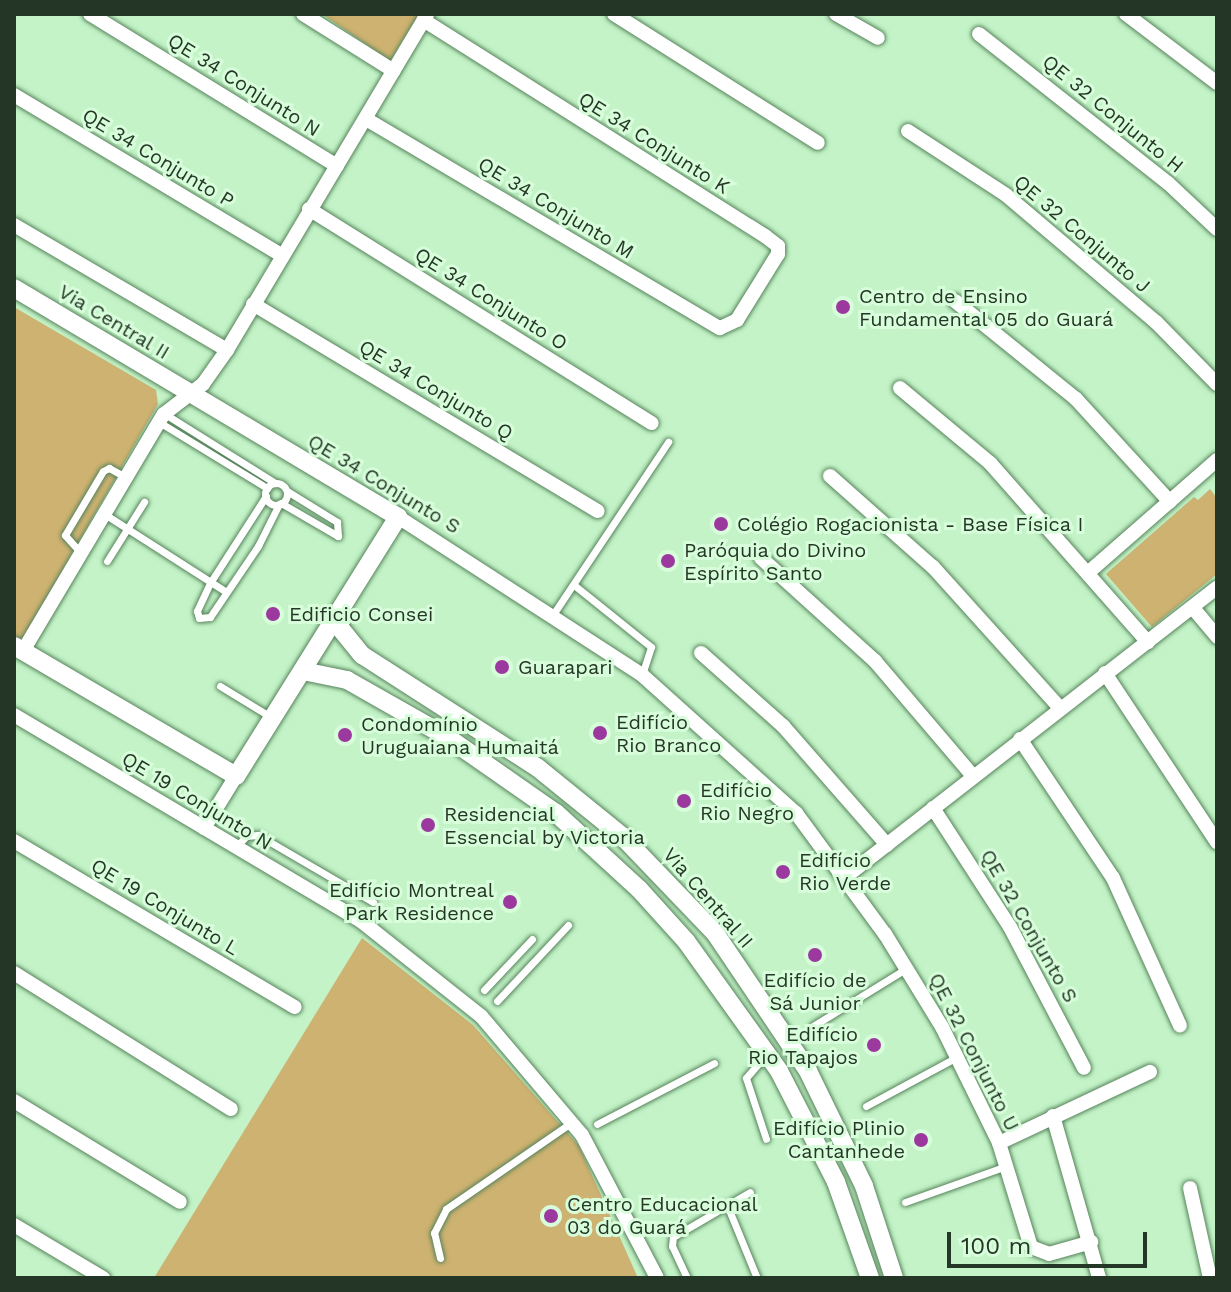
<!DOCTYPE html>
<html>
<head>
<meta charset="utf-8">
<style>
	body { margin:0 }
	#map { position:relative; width:1231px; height:1292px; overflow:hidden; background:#c3f3c7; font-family:"Work Sans",sans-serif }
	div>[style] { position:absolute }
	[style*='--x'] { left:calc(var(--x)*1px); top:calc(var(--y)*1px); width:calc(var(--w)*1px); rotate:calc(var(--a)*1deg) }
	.green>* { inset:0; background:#ceb271 }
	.roads { filter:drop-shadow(0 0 2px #57835b) drop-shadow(0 0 2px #57835b) }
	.service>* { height:7px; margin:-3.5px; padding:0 3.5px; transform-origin:3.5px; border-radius:3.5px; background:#fff }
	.service>.ring { margin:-3.5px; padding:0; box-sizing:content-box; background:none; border:7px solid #fff; border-radius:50% }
	.minor>* { height:14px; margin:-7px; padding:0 7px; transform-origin:7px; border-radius:7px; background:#fff }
	.tertiary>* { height:18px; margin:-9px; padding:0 9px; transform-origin:9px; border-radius:9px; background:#fff }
	.dots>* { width:22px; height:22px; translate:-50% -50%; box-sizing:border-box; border:4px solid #d7fdda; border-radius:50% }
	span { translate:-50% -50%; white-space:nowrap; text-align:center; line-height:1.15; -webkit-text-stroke:6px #d7fdda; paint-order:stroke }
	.street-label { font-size:20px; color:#243726 }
	.poi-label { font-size:20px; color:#243726 }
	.left { translate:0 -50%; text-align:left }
	.right { translate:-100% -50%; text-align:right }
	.frame { position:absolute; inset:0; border:16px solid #243726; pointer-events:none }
	.scale { position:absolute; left:947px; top:1232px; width:200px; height:36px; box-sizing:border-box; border:4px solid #243726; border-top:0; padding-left:10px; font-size:24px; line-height:28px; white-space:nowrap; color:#243726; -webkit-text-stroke:6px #d7fdda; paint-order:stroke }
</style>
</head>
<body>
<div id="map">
	<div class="green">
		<div style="clip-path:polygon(322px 14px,419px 14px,390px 61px)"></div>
		<div style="clip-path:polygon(14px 307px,156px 390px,158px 404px,24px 637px,14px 640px)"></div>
		<div style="clip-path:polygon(1210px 489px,1217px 498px,1217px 574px,1152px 627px,1106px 574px,1194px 497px,1198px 500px)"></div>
		<div style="clip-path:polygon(362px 938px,473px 1025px,579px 1146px,638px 1278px,154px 1278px)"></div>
	</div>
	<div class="roads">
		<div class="service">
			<div style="--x:165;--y:414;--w:130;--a:32.1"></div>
			<div style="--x:159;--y:422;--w:127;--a:31.4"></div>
			<div class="ring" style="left:265px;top:483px;width:15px;height:15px"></div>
			<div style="--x:287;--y:491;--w:59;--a:31.8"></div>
			<div style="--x:337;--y:522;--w:14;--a:86"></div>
			<div style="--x:266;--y:496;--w:103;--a:122.8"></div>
			<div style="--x:210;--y:583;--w:31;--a:115"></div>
			<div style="--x:197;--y:611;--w:7;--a:74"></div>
			<div style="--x:199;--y:618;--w:11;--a:-5"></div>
			<div style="--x:210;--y:617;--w:86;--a:-55.9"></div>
			<div style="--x:258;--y:546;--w:47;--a:-63.4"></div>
			<div style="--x:281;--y:503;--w:66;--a:30.1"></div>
			<div style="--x:106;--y:515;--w:141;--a:32.6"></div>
			<div style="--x:81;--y:553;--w:24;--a:-132"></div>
			<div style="--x:65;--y:535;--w:74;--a:-59.3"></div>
			<div style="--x:103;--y:471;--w:7;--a:-27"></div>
			<div style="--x:109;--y:468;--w:21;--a:29"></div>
			<div style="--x:107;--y:561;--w:70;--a:-57.9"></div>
			<div style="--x:574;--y:585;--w:99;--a:38.8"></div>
			<div style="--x:651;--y:647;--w:29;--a:108"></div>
			<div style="--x:554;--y:613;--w:206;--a:-56.3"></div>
			<div style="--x:220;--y:686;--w:60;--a:31.3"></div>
			<div style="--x:235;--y:848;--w:16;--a:-47"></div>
			<div style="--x:246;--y:836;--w:12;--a:-5"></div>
			<div style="--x:258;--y:835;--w:133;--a:30.2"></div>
			<div style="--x:484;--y:990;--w:70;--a:-46.7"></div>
			<div style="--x:497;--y:1001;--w:104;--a:-46.9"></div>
			<div style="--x:813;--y:1026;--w:110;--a:-31.7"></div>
			<div style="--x:765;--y:1056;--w:29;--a:131"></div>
			<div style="--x:746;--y:1078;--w:64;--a:71.8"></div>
			<div style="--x:866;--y:1106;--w:103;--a:-28.3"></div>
			<div style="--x:597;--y:1124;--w:132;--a:-27.5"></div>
			<div style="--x:905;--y:1202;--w:107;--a:-19.6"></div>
			<div style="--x:727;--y:1205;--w:79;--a:67.7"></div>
			<div style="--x:440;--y:1258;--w:26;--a:-103"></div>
			<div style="--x:434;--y:1233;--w:27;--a:-63"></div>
			<div style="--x:446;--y:1209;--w:153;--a:-34.6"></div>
			<div style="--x:687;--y:1278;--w:35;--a:-115"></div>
			<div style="--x:672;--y:1246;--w:9;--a:-84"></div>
			<div style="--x:673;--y:1237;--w:89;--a:-30.3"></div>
		</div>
		<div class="minor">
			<div style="--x:90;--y:14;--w:290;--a:31.6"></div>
			<div style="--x:303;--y:14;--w:107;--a:32.1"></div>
			<div style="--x:614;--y:14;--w:241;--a:32.3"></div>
			<div style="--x:836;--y:14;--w:48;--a:29.7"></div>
			<div style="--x:1126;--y:14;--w:114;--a:37.2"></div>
			<div style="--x:979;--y:34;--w:241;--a:38.3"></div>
			<div style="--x:1168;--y:183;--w:67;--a:43.2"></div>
			<div style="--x:14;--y:95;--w:311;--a:30.9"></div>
			<div style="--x:366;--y:119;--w:411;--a:30.6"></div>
			<div style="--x:720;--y:328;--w:19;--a:-25"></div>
			<div style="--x:737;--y:320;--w:78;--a:-58.2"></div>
			<div style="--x:778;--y:254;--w:8;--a:-90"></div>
			<div style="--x:778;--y:246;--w:16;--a:-142"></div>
			<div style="--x:765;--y:236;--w:404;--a:-147.7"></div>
			<div style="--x:908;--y:131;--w:117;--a:33.1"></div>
			<div style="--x:1006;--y:195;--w:197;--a:40.3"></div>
			<div style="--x:1156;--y:322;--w:87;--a:45.5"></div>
			<div style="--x:309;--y:209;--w:404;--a:32"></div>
			<div style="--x:14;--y:225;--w:247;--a:30.4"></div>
			<div style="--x:955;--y:301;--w:156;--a:39"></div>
			<div style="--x:1076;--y:399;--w:139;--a:47.6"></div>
			<div style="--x:253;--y:304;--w:402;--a:31"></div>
			<div style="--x:900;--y:388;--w:117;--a:39.8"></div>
			<div style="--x:990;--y:463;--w:239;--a:48.6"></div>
			<div style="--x:830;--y:476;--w:137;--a:41.5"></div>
			<div style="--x:933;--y:567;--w:188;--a:48"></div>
			<div style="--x:398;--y:517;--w:291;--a:32.9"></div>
			<div style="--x:642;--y:675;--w:207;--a:41.9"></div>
			<div style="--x:796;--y:813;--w:150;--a:53.7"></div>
			<div style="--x:885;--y:934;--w:109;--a:58.5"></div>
			<div style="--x:942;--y:1027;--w:129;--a:63.8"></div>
			<div style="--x:999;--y:1143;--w:109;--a:72.9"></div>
			<div style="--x:1031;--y:1247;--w:19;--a:21"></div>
			<div style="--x:1049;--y:1254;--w:44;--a:-15.9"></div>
			<div style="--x:761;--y:558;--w:154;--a:42.1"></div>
			<div style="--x:875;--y:661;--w:150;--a:49.6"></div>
			<div style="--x:1090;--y:571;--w:169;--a:-41.2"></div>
			<div style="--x:1193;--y:608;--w:38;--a:50"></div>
			<div style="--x:23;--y:651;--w:276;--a:-59.3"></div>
			<div style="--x:164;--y:414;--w:49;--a:-37.6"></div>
			<div style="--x:203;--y:384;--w:42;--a:-54.8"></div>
			<div style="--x:227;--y:350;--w:391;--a:-59.2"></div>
			<div style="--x:701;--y:653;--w:110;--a:41.7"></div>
			<div style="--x:783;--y:726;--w:158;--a:48.8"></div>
			<div style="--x:1105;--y:673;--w:203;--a:56.5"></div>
			<div style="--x:14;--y:715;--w:404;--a:30.7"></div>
			<div style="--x:361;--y:921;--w:153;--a:38.4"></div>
			<div style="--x:481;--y:1016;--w:156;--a:49.7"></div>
			<div style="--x:582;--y:1135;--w:161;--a:62.3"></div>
			<div style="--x:1020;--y:739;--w:167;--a:56.2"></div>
			<div style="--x:1113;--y:878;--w:162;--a:65.6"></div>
			<div style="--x:933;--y:808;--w:142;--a:57.1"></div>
			<div style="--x:1010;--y:927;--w:159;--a:62.3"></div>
			<div style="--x:204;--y:828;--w:61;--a:-58.4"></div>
			<div style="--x:14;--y:841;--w:326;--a:30.6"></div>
			<div style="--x:844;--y:878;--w:472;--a:-37.9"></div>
			<div style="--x:14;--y:973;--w:256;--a:32.1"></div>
			<div style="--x:14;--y:1101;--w:194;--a:31.3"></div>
			<div style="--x:1053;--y:1116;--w:168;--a:74.1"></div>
			<div style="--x:999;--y:1143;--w:167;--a:-25.2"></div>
			<div style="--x:1190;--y:1188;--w:92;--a:77.5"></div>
			<div style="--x:14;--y:1225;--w:104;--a:30.8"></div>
		</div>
		<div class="tertiary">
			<div style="--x:14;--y:288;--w:447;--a:30.8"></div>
			<div style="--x:398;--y:517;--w:305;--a:122"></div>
			<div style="--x:236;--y:776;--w:257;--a:-149.6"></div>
			<div style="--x:340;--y:613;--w:15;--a:90"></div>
			<div style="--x:340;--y:628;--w:35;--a:51"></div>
			<div style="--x:362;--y:655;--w:209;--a:32.7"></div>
			<div style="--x:538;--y:768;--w:108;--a:39"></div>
			<div style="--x:622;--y:836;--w:134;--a:46.2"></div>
			<div style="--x:715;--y:933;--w:166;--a:56"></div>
			<div style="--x:808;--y:1071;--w:128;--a:64"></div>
			<div style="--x:864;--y:1186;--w:97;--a:71.9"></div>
			<div style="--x:303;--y:671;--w:45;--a:11.6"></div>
			<div style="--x:347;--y:680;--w:112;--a:29.6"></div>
			<div style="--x:444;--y:735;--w:136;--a:34.9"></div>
			<div style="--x:556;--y:813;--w:113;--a:42.5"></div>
			<div style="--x:639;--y:889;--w:70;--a:47.9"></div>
			<div style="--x:686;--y:941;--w:160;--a:54.4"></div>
			<div style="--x:779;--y:1071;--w:125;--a:62.8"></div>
			<div style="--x:836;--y:1182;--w:102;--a:70.5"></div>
		</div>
	</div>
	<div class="dots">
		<div style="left:843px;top:307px;background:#9c399e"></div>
		<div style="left:721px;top:524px;background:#9c399e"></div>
		<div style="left:668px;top:561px;background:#9c399e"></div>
		<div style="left:273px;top:614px;background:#9c399e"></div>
		<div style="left:502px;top:667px;background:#9c399e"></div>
		<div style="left:600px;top:733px;background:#9c399e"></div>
		<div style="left:345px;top:735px;background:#9c399e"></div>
		<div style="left:684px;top:801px;background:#9c399e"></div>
		<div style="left:428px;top:825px;background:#9c399e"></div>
		<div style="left:783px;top:872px;background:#9c399e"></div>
		<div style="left:510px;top:902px;background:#9c399e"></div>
		<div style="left:815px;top:955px;background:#9c399e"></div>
		<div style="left:874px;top:1045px;background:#9c399e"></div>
		<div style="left:921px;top:1140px;background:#9c399e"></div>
		<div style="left:551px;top:1216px;background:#9c399e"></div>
	</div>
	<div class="street-label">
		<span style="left:244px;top:85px;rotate:32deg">QE 34 Conjunto N</span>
		<span style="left:1113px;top:114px;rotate:39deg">QE 32 Conjunto H</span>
		<span style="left:654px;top:143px;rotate:32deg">QE 34 Conjunto K</span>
		<span style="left:158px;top:158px;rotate:31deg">QE 34 Conjunto P</span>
		<span style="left:556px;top:208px;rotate:31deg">QE 34 Conjunto M</span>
		<span style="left:1082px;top:234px;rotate:40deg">QE 32 Conjunto J</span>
		<span style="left:491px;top:299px;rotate:32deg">QE 34 Conjunto O</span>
		<span style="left:114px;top:322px;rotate:31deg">Via Central II</span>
		<span style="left:436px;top:390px;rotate:31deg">QE 34 Conjunto Q</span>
		<span style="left:384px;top:484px;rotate:31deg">QE 34 Conjunto S</span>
		<span style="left:197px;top:801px;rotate:31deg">QE 19 Conjunto N</span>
		<span style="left:708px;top:898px;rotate:49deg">Via Central II</span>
		<span style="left:165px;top:907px;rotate:31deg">QE 19 Conjunto L</span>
		<span style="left:1029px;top:926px;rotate:60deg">QE 32 Conjunto S</span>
		<span style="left:974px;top:1052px;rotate:63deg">QE 32 Conjunto U</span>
	</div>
	<div class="poi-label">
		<span class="left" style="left:859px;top:308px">Centro de Ensino<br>Fundamental 05 do Guará</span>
		<span class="left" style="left:737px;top:524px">Colégio Rogacionista - Base Física I</span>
		<span class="left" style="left:684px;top:562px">Paróquia do Divino<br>Espírito Santo</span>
		<span class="left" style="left:289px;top:614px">Edificio Consei</span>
		<span class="left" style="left:518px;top:667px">Guarapari</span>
		<span class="left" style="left:616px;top:734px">Edifício<br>Rio Branco</span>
		<span class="left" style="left:361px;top:736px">Condomínio<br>Uruguaiana Humaitá</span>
		<span class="left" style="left:700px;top:802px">Edifício<br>Rio Negro</span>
		<span class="left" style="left:444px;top:826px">Residencial<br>Essencial by Victoria</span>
		<span class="left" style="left:799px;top:872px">Edifício<br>Rio Verde</span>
		<span class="right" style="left:494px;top:902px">Edifício Montreal<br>Park Residence</span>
		<span style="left:815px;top:992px">Edifício de<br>Sá Junior</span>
		<span class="right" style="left:858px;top:1046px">Edifício<br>Rio Tapajos</span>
		<span class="right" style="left:905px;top:1140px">Edifício Plinio<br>Cantanhede</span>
		<span class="left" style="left:567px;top:1216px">Centro Educacional<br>03 do Guará</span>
	</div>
	<div class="frame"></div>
	<div class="scale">100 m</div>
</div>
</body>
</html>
